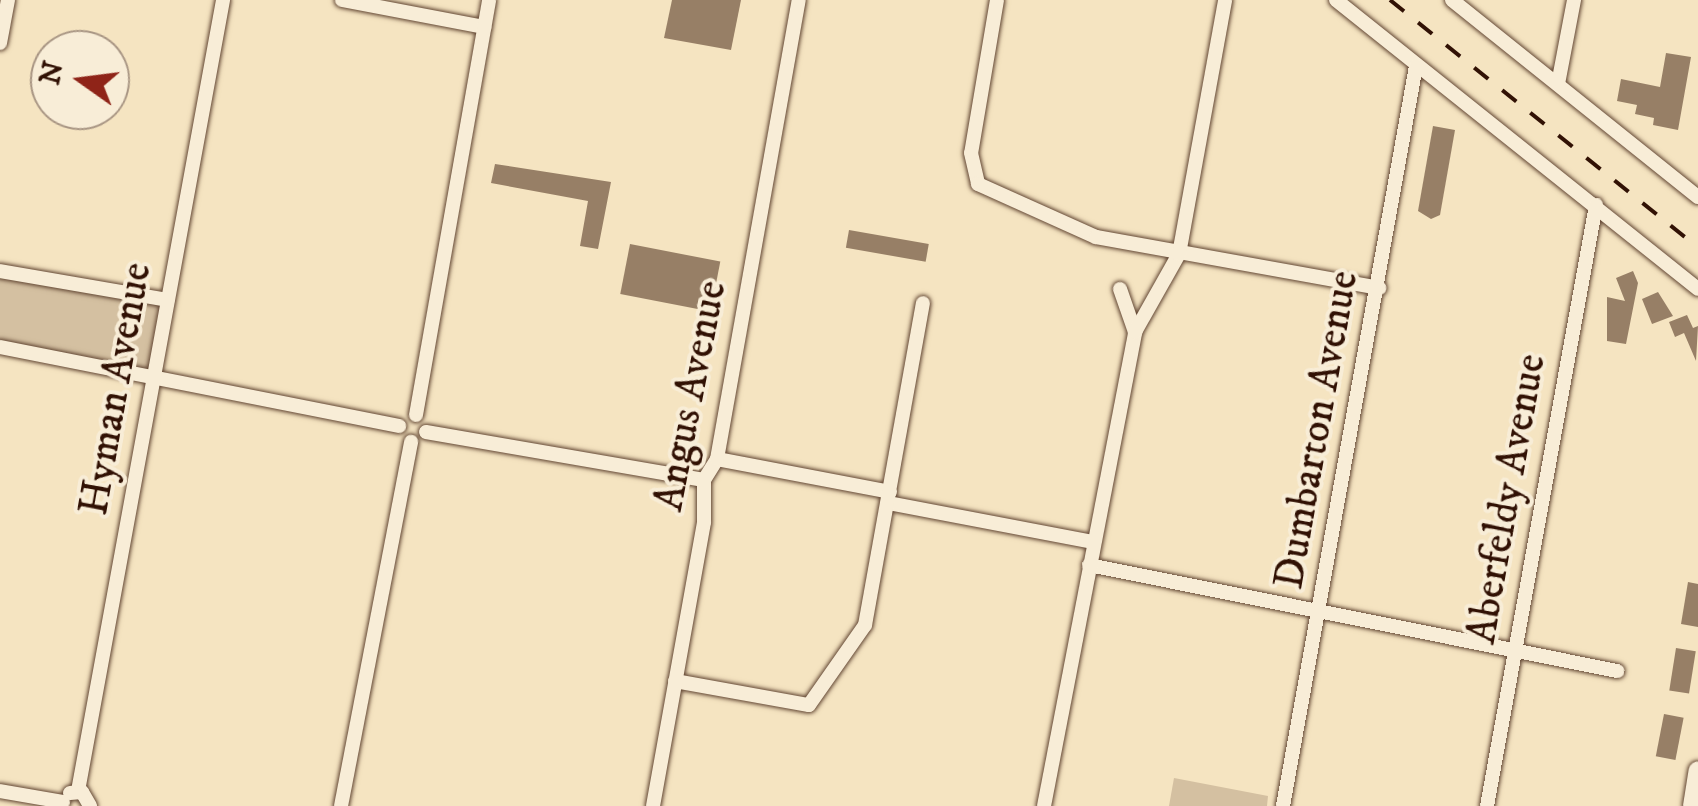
<!DOCTYPE html>
<html>
<head>
<meta charset="utf-8">
<style>
	body { margin:0 }
	#map { position:relative; width:1698px; height:806px; overflow:hidden; background:#f5e4c1; font-family:"IM FELL DW Pica",serif }
	div>[style] { position:absolute }
	[style*='--x'] { left:calc(var(--x)*1px); top:calc(var(--y)*1px); width:calc(var(--w)*1px); rotate:calc(var(--a)*1deg) }
	.green>* { inset:0; background:#d4c0a1; transform-origin:0 0 }
	.building>* { inset:0; background:#977f66; transform-origin:0 0 }
	.roads { filter:drop-shadow(0 0 2px #624633) drop-shadow(0 0 2px #624633) }
	.street>* { height:14px; margin:-7px; padding:0 7px; transform-origin:7px; border-radius:7px; background:#f8edd7 }
	.secondary>* { height:18px; margin:-9px; padding:0 9px; transform-origin:9px; border-radius:9px; background:#f8edd7 }
	.rail>* { height:4px; margin-top:-2px; transform-origin:0; background:repeating-linear-gradient(90deg,#311104 0 18px,transparent 0 36px) }
	span { translate:-50% -50%; white-space:nowrap; text-align:center; line-height:1.15; -webkit-text-stroke:8px #f8edd7; paint-order:stroke }
	.street-label { font-size:42px; color:#311104 }
	.north { position:absolute; left:30px; top:30px; width:100px; height:100px; box-sizing:border-box; background:#f8edd7; border:2px solid #a89583; border-radius:50%; rotate:284deg; font-size:28px; font-weight:700; line-height:40px; text-align:center; color:#311104 }
	.north::after { content:''; display:block; margin:auto; width:35px; height:45px; background:#8f2418; clip-path:polygon(50% 0,100% 100%,50% 72%,0 100%) }
</style>
</head>
<body>
<div id="map">
	<div class="green">
		<div style="left:0;top:272px;width:171px;height:74px;rotate:10deg"></div>
		<div style="clip-path:polygon(1174px 778px,1268px 796px,1267px 806px,1169px 806px)"></div>
	</div>
	<div class="building">
		<div style="clip-path:polygon(672px 0,741px 0,731px 50px,664px 38px)"></div>
		<div style="clip-path:polygon(1666px 53px,1691px 57px,1678px 130px,1653px 125px,1654px 118px,1635px 114px,1637px 105px,1617px 101px,1621px 79px,1660px 87px)"></div>
		<div style="clip-path:polygon(1433px 126px,1455px 130px,1440px 215px,1431px 219px,1418px 211px)"></div>
		<div style="clip-path:polygon(495px 164px,611px 182px,598px 249px,580px 246px,588px 201px,491px 183px)"></div>
		<div style="left:849px;top:230px;width:81px;height:18px;rotate:10deg"></div>
		<div style="left:630px;top:244px;width:92px;height:51px;rotate:11deg"></div>
		<div style="clip-path:polygon(1633px 271px,1638px 283px,1626px 344px,1607px 341px,1607px 297px,1625px 301px,1616px 278px)"></div>
		<div style="clip-path:polygon(1658px 292px,1673px 316px,1652px 324px,1642px 299px)"></div>
		<div style="clip-path:polygon(1687px 315px,1693px 328px,1698px 326px,1696px 361px,1684px 333px,1675px 337px,1669px 322px)"></div>
		<div style="clip-path:polygon(1688px 582px,1698px 584px,1698px 627px,1681px 624px)"></div>
		<div style="left:1676px;top:648px;width:20px;height:43px;rotate:9deg"></div>
		<div style="left:1664px;top:714px;width:20px;height:43px;rotate:11deg"></div>
	</div>
	<div class="roads">
		<div class="street">
			<div style="--x:342;--y:0;--w:145;--a:10.8"></div>
			<div style="--x:997;--y:0;--w:155;--a:99.6"></div>
			<div style="--x:971;--y:153;--w:32;--a:77"></div>
			<div style="--x:978;--y:184;--w:129;--a:24.2"></div>
			<div style="--x:1096;--y:237;--w:288;--a:10.2"></div>
			<div style="--x:1336;--y:0;--w:463;--a:38.6"></div>
			<div style="--x:1452;--y:0;--w:315;--a:38.7"></div>
			<div style="--x:0;--y:43;--w:44;--a:-79.5"></div>
			<div style="--x:1558;--y:84;--w:86;--a:-79.2"></div>
			<div style="--x:0;--y:271;--w:170;--a:9.8"></div>
			<div style="--x:1120;--y:289;--w:46;--a:70.8"></div>
			<div style="--x:0;--y:347;--w:407;--a:11.2"></div>
			<div style="--x:416;--y:415;--w:421;--a:-80"></div>
			<div style="--x:426;--y:432;--w:282;--a:9.8"></div>
			<div style="--x:717;--y:459;--w:176;--a:10.8"></div>
			<div style="--x:888;--y:503;--w:209;--a:10.8"></div>
			<div style="--x:1089;--y:565;--w:539;--a:11.35"></div>
			<div style="--x:675;--y:681;--w:136;--a:10.2"></div>
			<div style="--x:809;--y:705;--w:98;--a:-55"></div>
			<div style="--x:865;--y:625;--w:327;--a:-79.8"></div>
			<div style="--x:0;--y:791;--w:64;--a:9.9"></div>
			<div style="--x:78;--y:791;--w:804;--a:-79.61"></div>
			<div style="--x:70;--y:793;--w:12;--a:-5"></div>
			<div style="--x:82;--y:792;--w:16;--a:60"></div>
			<div style="--x:341;--y:806;--w:371;--a:-79.1"></div>
			<div style="--x:653;--y:806;--w:289;--a:-79.8"></div>
			<div style="--x:704;--y:522;--w:42;--a:-90"></div>
			<div style="--x:704;--y:480;--w:25;--a:-58"></div>
			<div style="--x:717;--y:459;--w:466;--a:-79.9"></div>
			<div style="--x:1044;--y:806;--w:483;--a:-79.1"></div>
			<div style="--x:1135;--y:332;--w:90;--a:-60.6"></div>
			<div style="--x:1179;--y:254;--w:258;--a:-79.7"></div>
			<div style="--x:1283;--y:806;--w:752;--a:-79.81"></div>
			<div style="--x:1487;--y:806;--w:611;--a:-79.72"></div>
		</div>
		<div class="secondary">
			<div style="--x:1692;--y:806;--w:36;--a:-81"></div>
		</div>
	</div>
	<div class="rail">
		<div style="--x:1390;--y:0;--w:395;--a:38.8"></div>
	</div>
	<div class="street-label">
		<span style="left:116px;top:389px;rotate:-80deg">Hyman Avenue</span>
		<span style="left:691px;top:396px;rotate:-79deg">Angus Avenue</span>
		<span style="left:1317px;top:430px;rotate:-80deg">Dumbarton Avenue</span>
		<span style="left:1507px;top:499px;rotate:-80deg">Aberfeldy Avenue</span>
	</div>
	<div class="north">N</div>
</div>
</body>
</html>
